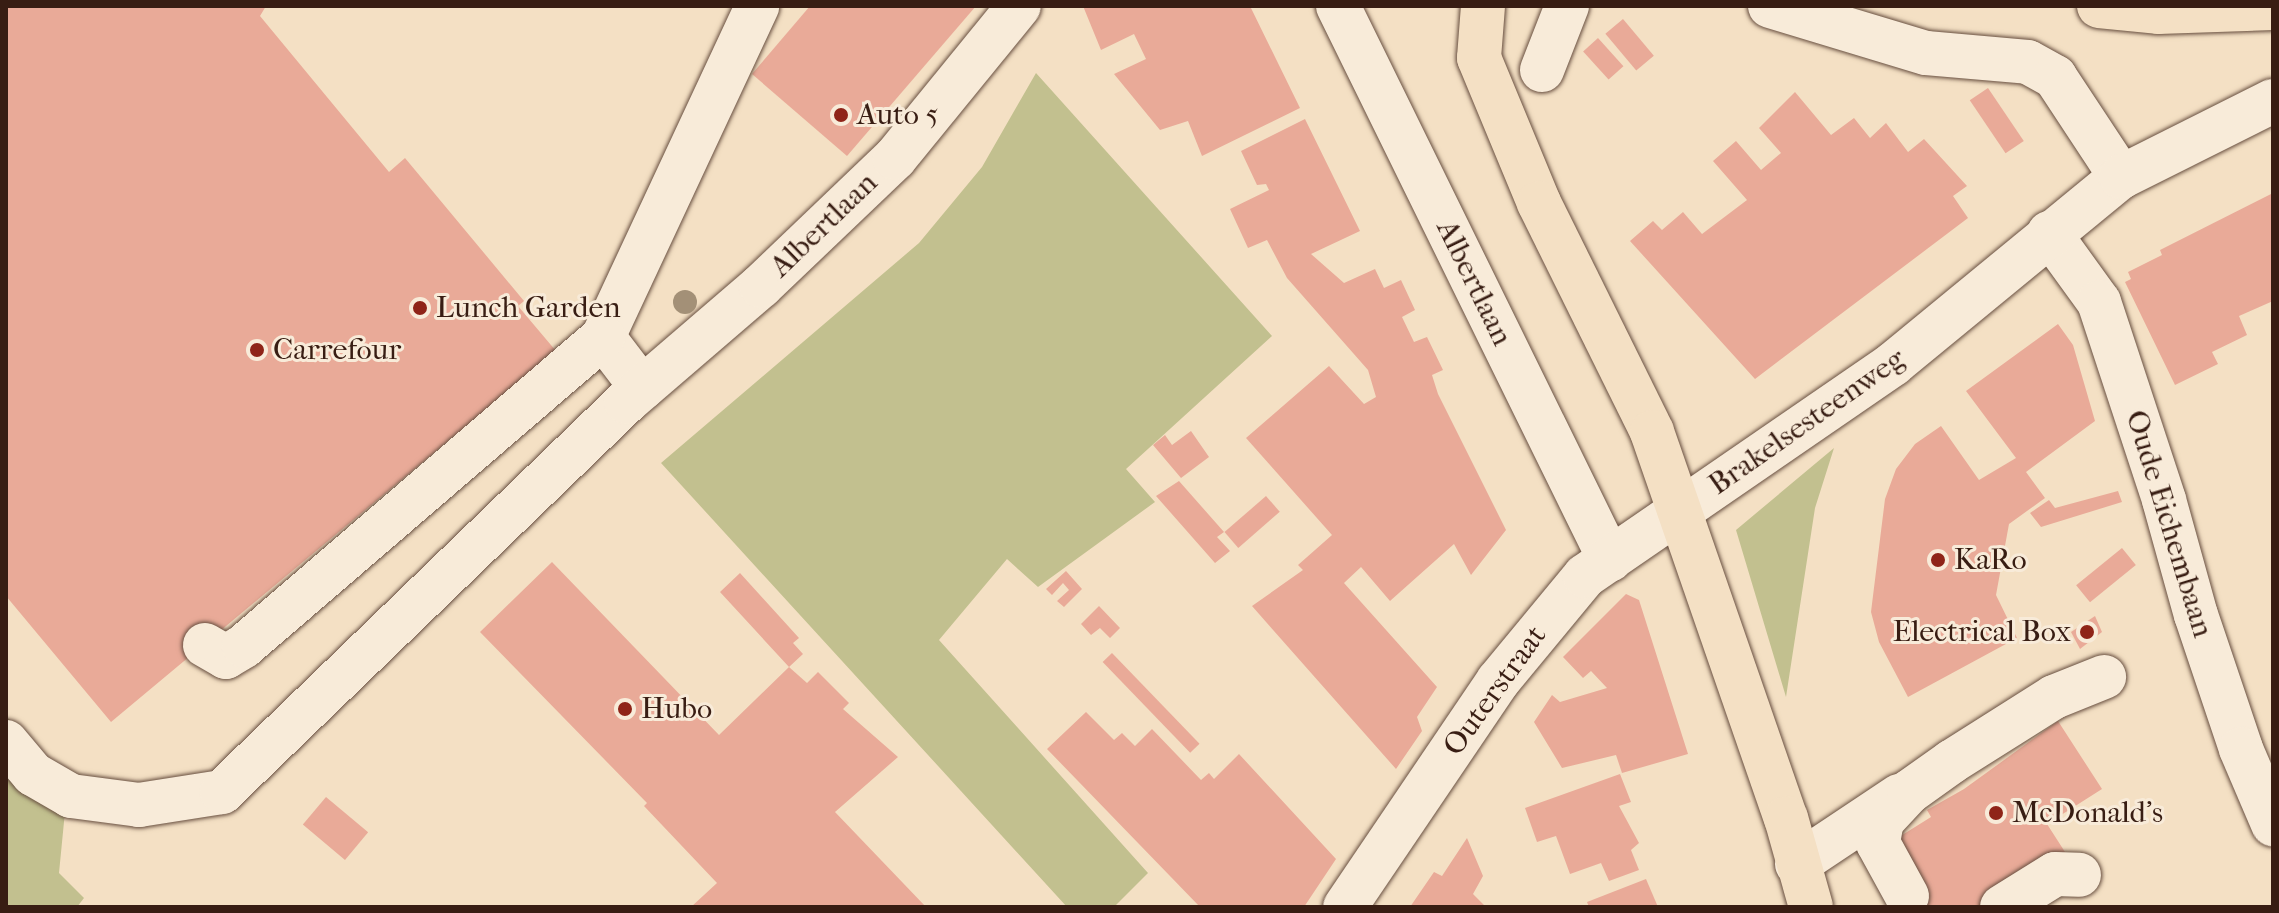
<!DOCTYPE html>
<html>
<head>
<meta charset="utf-8">
<style>
	body { margin:0 }
	#map { position:relative; width:2279px; height:913px; overflow:hidden; background:#f4e0c4; font-family:"IM FELL French Canon",serif }
	div>[style] { position:absolute }
	[style*='--x'] { left:calc(var(--x)*1px); top:calc(var(--y)*1px); width:calc(var(--w)*1px); rotate:calc(var(--a)*1deg) }
	.green>* { inset:0; background:#c2c08f }
	.building>* { inset:0; background:#e9aa98; transform-origin:0 0 }
	.roads { filter:drop-shadow(0 0 2px #674e3f) drop-shadow(0 0 2px #674e3f) }
	.minor>* { height:44px; margin:-22px; padding:0 22px; transform-origin:22px; border-radius:22px; background:#f8ebd9 }
	.major>* { height:44px; margin:-22px; padding:0 22px; transform-origin:22px; border-radius:22px; background:#f4e0c4 }
	.trees>* { width:24px; height:24px; margin:-12px; border-radius:50%; background:#a39077 }
	.dots>* { width:22px; height:22px; translate:-50% -50%; box-sizing:border-box; border:4px solid #f8ebd9; border-radius:50% }
	span { translate:-50% -50%; white-space:nowrap; text-align:center; line-height:1.15; -webkit-text-stroke:6px #f8ebd9; paint-order:stroke }
	.poi-label { font-size:30px; color:#381d13 }
	.left { translate:0 -50%; text-align:left }
	.right { translate:-100% -50%; text-align:right }
	.street-label { font-size:30px; color:#381d13 }
	.frame { position:absolute; inset:0; border:8px solid #381d13; pointer-events:none }
</style>
</head>
<body>
<div id="map">
	<div class="green">
		<div style="clip-path:polygon(1036px 73px,1272px 336px,1126px 469px,1155px 502px,1038px 587px,1007px 559px,939px 640px,1148px 873px,1114px 907px,1067px 907px,661px 463px,919px 243px,982px 167px)"></div>
		<div style="clip-path:polygon(1834px 448px,1815px 508px,1786px 697px,1736px 530px)"></div>
		<div style="clip-path:polygon(6px 716px,68px 781px,59px 873px,84px 898px,77px 907px,6px 907px)"></div>
	</div>
	<div class="building">
		<div style="clip-path:polygon(6px 6px,266px 6px,260px 16px,389px 172px,405px 158px,524px 301px,518px 306px,556px 351px,111px 722px,6px 596px)"></div>
		<div style="clip-path:polygon(810px 6px,976px 6px,847px 156px,752px 74px)"></div>
		<div style="clip-path:polygon(1083px 6px,1250px 6px,1300px 108px,1202px 156px,1188px 121px,1160px 130px,1114px 74px,1146px 59px,1134px 34px,1101px 50px)"></div>
		<div style="left:1623px;top:19px;width:48px;height:23px;rotate:50deg"></div>
		<div style="left:1598px;top:38px;width:38px;height:20px;rotate:48deg"></div>
		<div style="left:1988px;top:88px;width:64px;height:22px;rotate:56deg"></div>
		<div style="clip-path:polygon(1795px 92px,1831px 135px,1854px 118px,1870px 138px,1886px 123px,1908px 152px,1924px 139px,1967px 186px,1953px 196px,1968px 218px,1755px 379px,1630px 241px,1653px 221px,1662px 230px,1683px 212px,1702px 234px,1747px 200px,1713px 161px,1736px 141px,1761px 170px,1781px 153px,1759px 128px)"></div>
		<div style="clip-path:polygon(1305px 119px,1360px 231px,1311px 254px,1344px 283px,1375px 269px,1384px 288px,1401px 280px,1415px 310px,1402px 317px,1414px 342px,1427px 337px,1443px 370px,1432px 375px,1438px 394px,1506px 530px,1471px 575px,1454px 544px,1390px 601px,1361px 567px,1344px 583px,1437px 687px,1417px 717px,1422px 731px,1396px 769px,1252px 606px,1303px 570px,1298px 565px,1332px 535px,1246px 438px,1329px 366px,1364px 404px,1376px 397px,1368px 370px,1287px 278px,1267px 240px,1248px 248px,1230px 209px,1269px 190px,1266px 184px,1257px 185px,1241px 151px)"></div>
		<div style="clip-path:polygon(2273px 193px,2273px 301px,2239px 316px,2247px 335px,2212px 352px,2218px 364px,2175px 385px,2125px 282px,2131px 279px,2128px 272px,2162px 255px,2160px 250px)"></div>
		<div style="clip-path:polygon(2058px 324px,2073px 345px,2095px 421px,2026px 472px,2045px 498px,2009px 524px,1996px 595px,2017px 638px,1908px 697px,1879px 642px,1871px 612px,1885px 499px,1896px 469px,1915px 444px,1941px 426px,1979px 480px,2016px 458px,1966px 391px)"></div>
		<div style="clip-path:polygon(1191px 431px,1209px 457px,1181px 478px,1153px 445px,1165px 435px,1172px 445px)"></div>
		<div style="clip-path:polygon(1179px 481px,1224px 532px,1217px 537px,1230px 551px,1215px 563px,1156px 496px)"></div>
		<div style="clip-path:polygon(2118px 491px,2122px 502px,2041px 527px,2030px 513px,2049px 500px,2055px 508px)"></div>
		<div style="left:1266px;top:496px;width:21px;height:55px;rotate:49deg"></div>
		<div style="left:2122px;top:548px;width:22px;height:59px;rotate:51deg"></div>
		<div style="clip-path:polygon(552px 562px,719px 735px,789px 667px,807px 683px,818px 672px,849px 703px,843px 709px,898px 757px,835px 812px,926px 907px,691px 907px,717px 883px,644px 806px,647px 803px,480px 632px)"></div>
		<div style="clip-path:polygon(1066px 571px,1082px 589px,1064px 607px,1057px 601px,1069px 590px,1063px 583px,1052px 595px,1046px 589px)"></div>
		<div style="clip-path:polygon(740px 573px,799px 638px,793px 643px,803px 654px,789px 667px,720px 592px)"></div>
		<div style="clip-path:polygon(1626px 594px,1639px 600px,1688px 754px,1622px 773px,1616px 755px,1562px 768px,1534px 722px,1552px 695px,1560px 702px,1607px 688px,1591px 671px,1583px 678px,1563px 657px)"></div>
		<div style="clip-path:polygon(1099px 606px,1120px 628px,1110px 638px,1100px 628px,1091px 635px,1081px 624px)"></div>
		<div style="clip-path:polygon(2095px 616px,2102px 632px,2080px 649px,2071px 632px)"></div>
		<div style="left:1112px;top:653px;width:126px;height:13px;rotate:46deg"></div>
		<div style="clip-path:polygon(1086px 712px,1114px 740px,1122px 733px,1135px 746px,1152px 729px,1201px 780px,1209px 773px,1214px 779px,1239px 754px,1336px 859px,1304px 907px,1200px 907px,1047px 749px)"></div>
		<div style="clip-path:polygon(2058px 721px,2102px 789px,2047px 824px,2065px 852px,1979px 907px,1909px 907px,1891px 842px,1931px 817px,1927px 810px,1964px 789px)"></div>
		<div style="clip-path:polygon(1620px 774px,1631px 802px,1619px 806px,1639px 843px,1631px 850px,1639px 870px,1609px 881px,1601px 863px,1570px 874px,1556px 836px,1537px 842px,1525px 808px)"></div>
		<div style="left:326px;top:797px;width:55px;height:36px;rotate:40deg"></div>
		<div style="clip-path:polygon(1467px 838px,1483px 876px,1473px 894px,1486px 907px,1410px 907px,1434px 872px,1442px 876px)"></div>
		<div style="clip-path:polygon(1646px 879px,1658px 907px,1589px 907px,1587px 902px)"></div>
	</div>
	<div class="roads">
		<div class="minor">
			<div style="--x:1338;--y:6;--w:617;--a:63.85"></div>
			<div style="--x:1770;--y:6;--w:163;--a:16.8"></div>
			<div style="--x:1926;--y:53;--w:102;--a:5"></div>
			<div style="--x:2028;--y:62;--w:31;--a:29"></div>
			<div style="--x:2055;--y:77;--w:120;--a:56.6"></div>
			<div style="--x:1542;--y:70;--w:69;--a:-68.7"></div>
			<div style="--x:2049;--y:233;--w:85;--a:54.1"></div>
			<div style="--x:2099;--y:302;--w:208;--a:71.8"></div>
			<div style="--x:2164;--y:500;--w:119;--a:74.5"></div>
			<div style="--x:2196;--y:615;--w:141;--a:71.4"></div>
			<div style="--x:2241;--y:749;--w:82;--a:66.9"></div>
			<div style="--x:642;--y:388;--w:64;--a:-127.4"></div>
			<div style="--x:603;--y:337;--w:365;--a:-65"></div>
			<div style="--x:205;--y:645;--w:24;--a:30"></div>
			<div style="--x:226;--y:657;--w:21;--a:-31"></div>
			<div style="--x:244;--y:646;--w:474;--a:-40.7"></div>
			<div style="--x:6;--y:742;--w:42;--a:49.8"></div>
			<div style="--x:33;--y:774;--w:44;--a:30.1"></div>
			<div style="--x:71;--y:796;--w:69;--a:7.5"></div>
			<div style="--x:139;--y:805;--w:84;--a:-8.9"></div>
			<div style="--x:222;--y:792;--w:562;--a:-43.99"></div>
			<div style="--x:626;--y:402;--w:178;--a:-40.7"></div>
			<div style="--x:761;--y:286;--w:185;--a:-43.7"></div>
			<div style="--x:895;--y:158;--w:196;--a:-50.8"></div>
			<div style="--x:1797;--y:864;--w:123;--a:-33.7"></div>
			<div style="--x:1907;--y:896;--w:60;--a:-118.7"></div>
			<div style="--x:1878;--y:843;--w:22;--a:-80"></div>
			<div style="--x:1882;--y:821;--w:40;--a:-47"></div>
			<div style="--x:1909;--y:792;--w:52;--a:-35.5"></div>
			<div style="--x:1951;--y:762;--w:122;--a:-32.3"></div>
			<div style="--x:2054;--y:697;--w:54;--a:-21.8"></div>
			<div style="--x:1345;--y:907;--w:273;--a:-55.9"></div>
			<div style="--x:1498;--y:681;--w:136;--a:-50.4"></div>
			<div style="--x:1585;--y:576;--w:374;--a:-34.5"></div>
			<div style="--x:1893;--y:364;--w:295;--a:-39.4"></div>
			<div style="--x:2121;--y:177;--w:170;--a:-26.6"></div>
			<div style="--x:2002;--y:907;--w:62;--a:-31.9"></div>
			<div style="--x:2055;--y:874;--w:24;--a:2"></div>
		</div>
		<div class="major">
			<div style="--x:1483;--y:6;--w:52;--a:94.4"></div>
			<div style="--x:1479;--y:58;--w:157;--a:67.5"></div>
			<div style="--x:1539;--y:203;--w:255;--a:63.7"></div>
			<div style="--x:1652;--y:432;--w:409;--a:70.9"></div>
			<div style="--x:1786;--y:818;--w:92;--a:74.3"></div>
			<div style="--x:2099;--y:6;--w:59;--a:5.8"></div>
			<div style="--x:2158;--y:12;--w:115;--a:-2"></div>
		</div>
	</div>
	<div class="trees">
		<div style="left:685px;top:302px"></div>
	</div>
	<div class="dots">
		<div style="left:841px;top:115px;background:#8f2418"></div>
		<div style="left:420px;top:308px;background:#8f2418"></div>
		<div style="left:257px;top:350px;background:#8f2418"></div>
		<div style="left:1938px;top:560px;background:#8f2418"></div>
		<div style="left:2087px;top:632px;background:#8f2418"></div>
		<div style="left:625px;top:709px;background:#8f2418"></div>
		<div style="left:1996px;top:813px;background:#8f2418"></div>
	</div>
	<div class="poi-label">
		<span class="left" style="left:857px;top:115px">Auto 5</span>
		<span class="left" style="left:436px;top:308px">Lunch Garden</span>
		<span class="left" style="left:273px;top:350px">Carrefour</span>
		<span class="left" style="left:1954px;top:560px">KaRo</span>
		<span class="right" style="left:2071px;top:632px">Electrical Box</span>
		<span class="left" style="left:641px;top:709px">Hubo</span>
		<span class="left" style="left:2012px;top:813px">McDonald's</span>
	</div>
	<div class="street-label">
		<span style="left:824px;top:225px;rotate:-44deg">Albertlaan</span>
		<span style="left:1474px;top:283px;rotate:64deg">Albertlaan</span>
		<span style="left:1807px;top:422px;rotate:-35deg">Brakelsesteenweg</span>
		<span style="left:2169px;top:524px;rotate:73deg">Oude Eichembaan</span>
		<span style="left:1495px;top:691px;rotate:-54deg">Outerstraat</span>
	</div>
	<div class="frame"></div>
</div>
</body>
</html>
